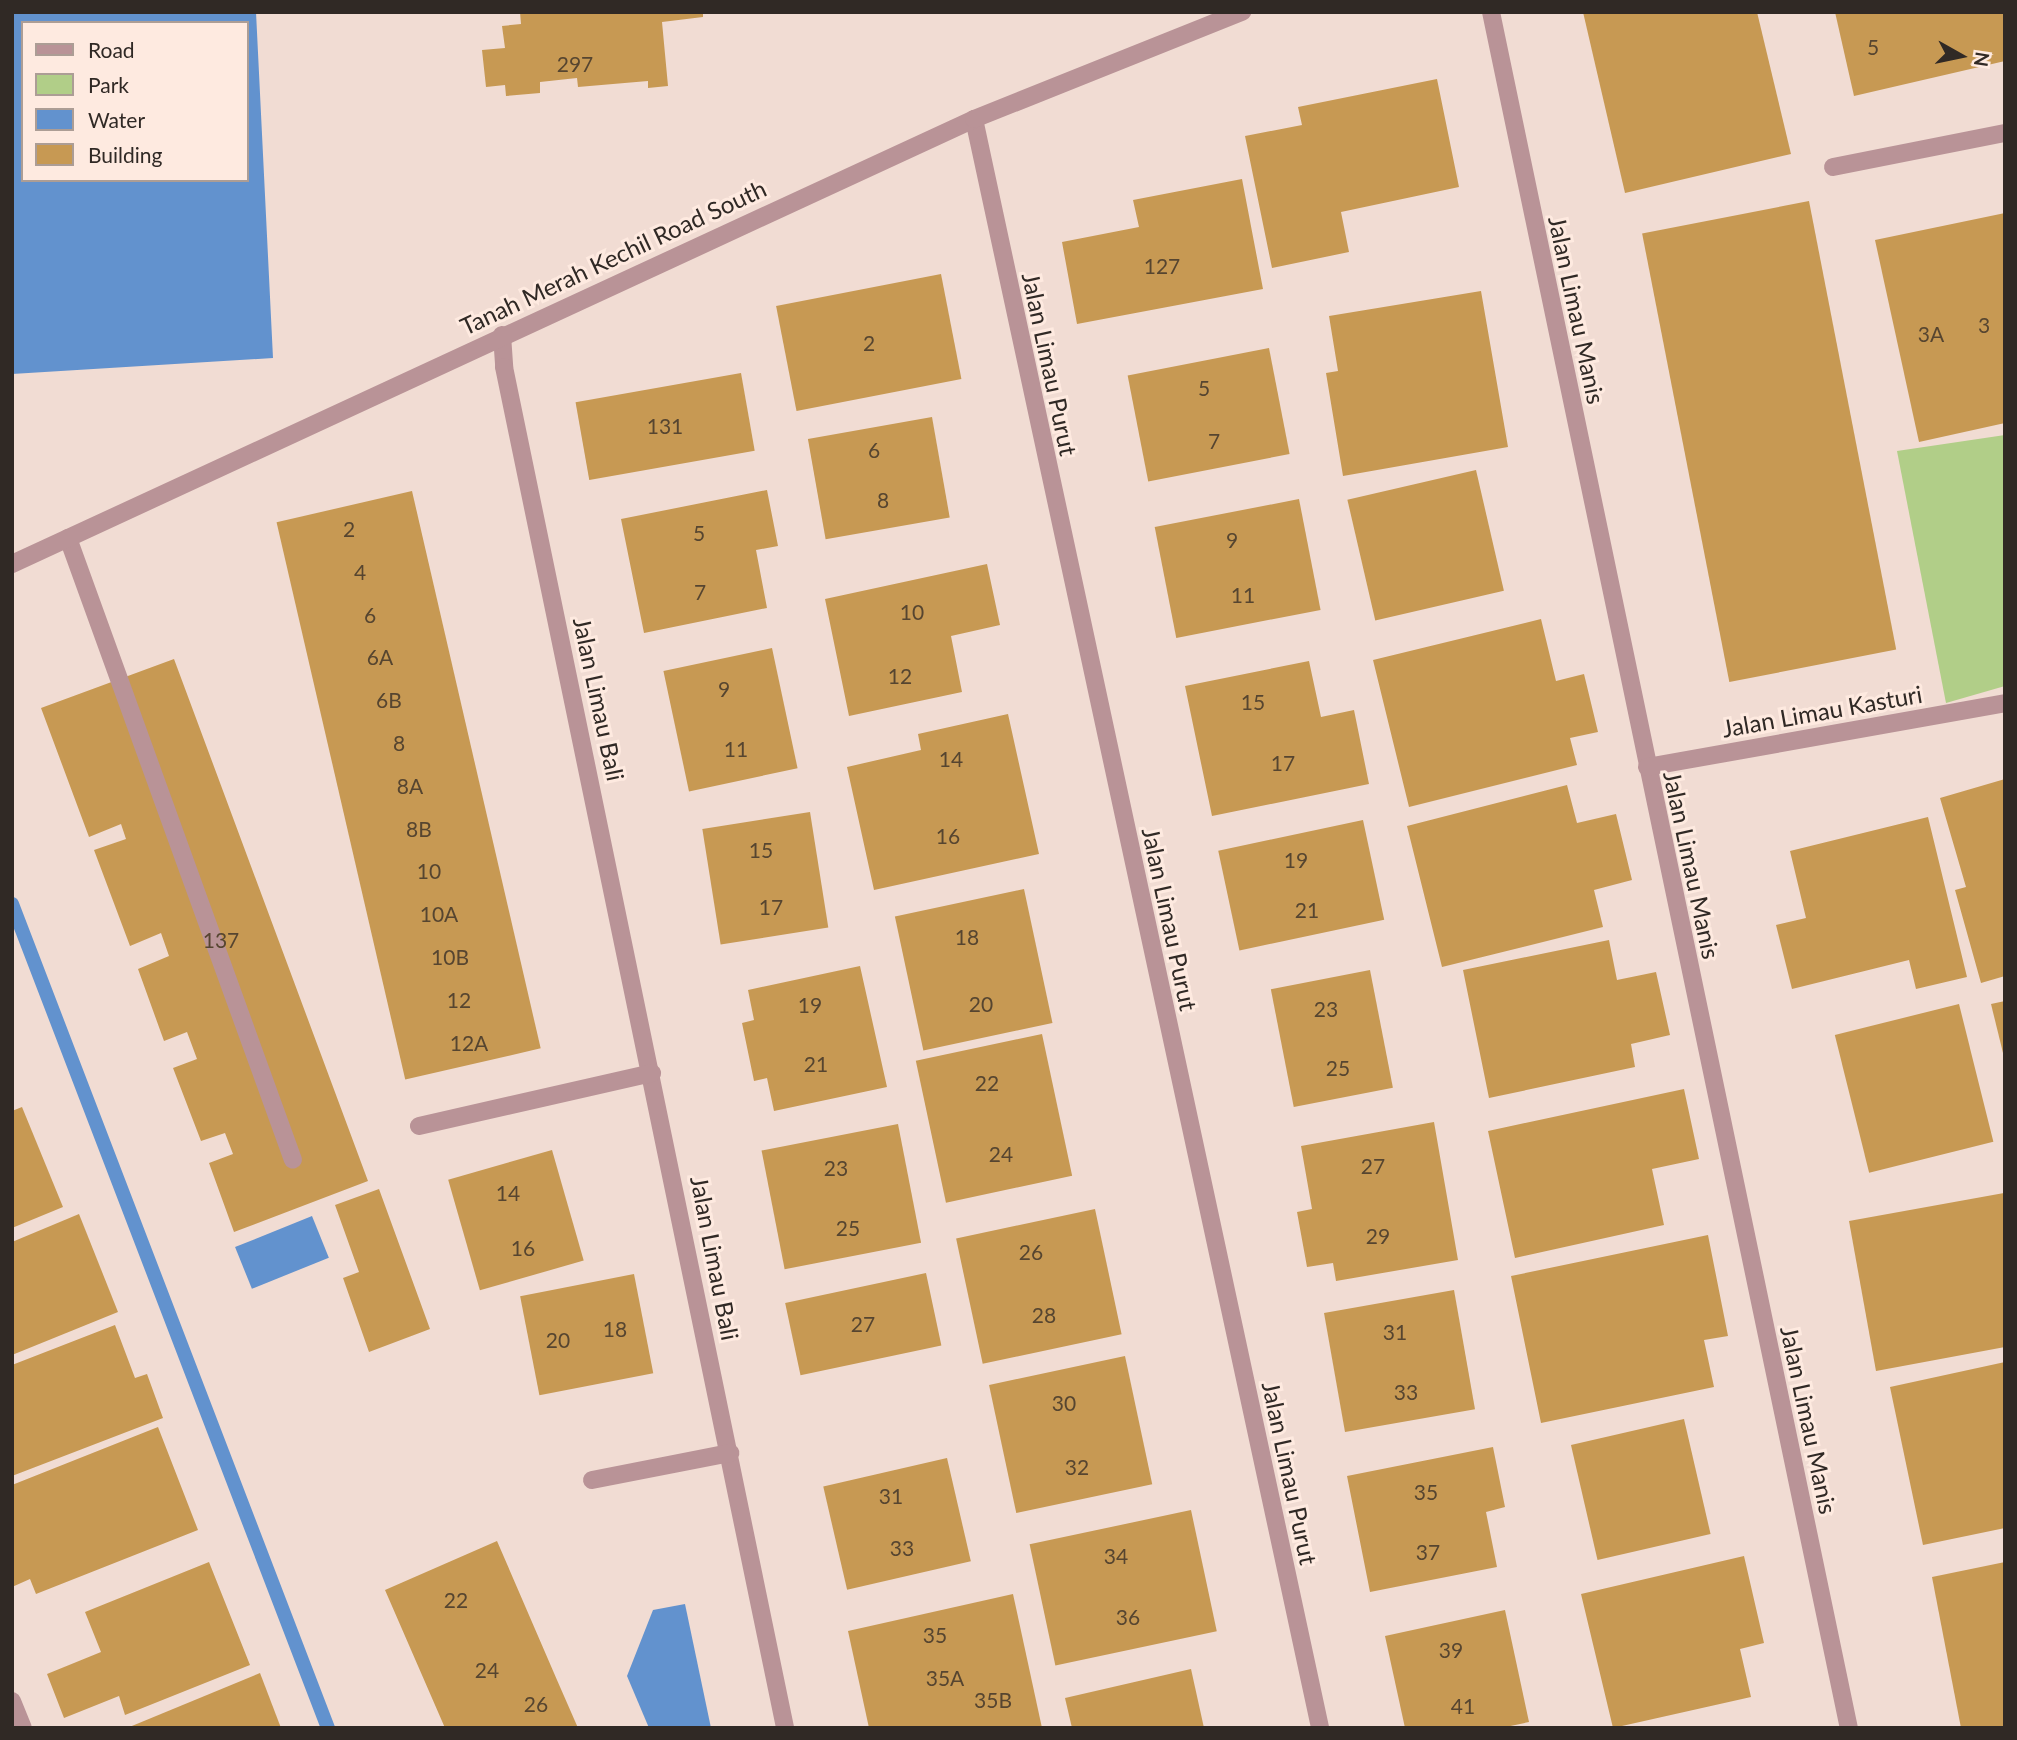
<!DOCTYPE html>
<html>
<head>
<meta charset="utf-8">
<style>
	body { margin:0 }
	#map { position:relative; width:2017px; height:1740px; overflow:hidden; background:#f1dcd3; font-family:Lato,sans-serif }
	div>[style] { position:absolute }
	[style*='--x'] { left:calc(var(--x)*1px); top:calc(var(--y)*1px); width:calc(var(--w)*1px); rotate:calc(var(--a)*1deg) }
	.green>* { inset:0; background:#b1ce88 }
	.water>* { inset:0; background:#6292ce; transform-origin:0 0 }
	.stream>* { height:14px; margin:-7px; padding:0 7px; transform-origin:7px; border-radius:7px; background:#6292ce }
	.building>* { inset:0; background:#c79953; transform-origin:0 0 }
	.street>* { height:18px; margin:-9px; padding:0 9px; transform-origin:9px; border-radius:9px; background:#b99397 }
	span { translate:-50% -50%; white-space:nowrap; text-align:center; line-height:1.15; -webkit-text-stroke:6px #feeae0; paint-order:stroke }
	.number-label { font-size:21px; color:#564530 }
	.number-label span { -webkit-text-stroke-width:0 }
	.street-label { font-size:24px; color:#302925 }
	.frame { position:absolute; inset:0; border:14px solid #302925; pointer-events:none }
	.legend { position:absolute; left:21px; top:21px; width:228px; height:161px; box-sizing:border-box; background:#feeae0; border:2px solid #ac9d95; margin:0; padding:9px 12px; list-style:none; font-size:21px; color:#302925 }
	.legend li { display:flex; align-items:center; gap:14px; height:35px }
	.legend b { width:35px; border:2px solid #ac9d95 }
	.north { position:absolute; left:1926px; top:21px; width:70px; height:70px; -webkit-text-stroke:5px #feeae0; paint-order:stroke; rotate:99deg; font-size:19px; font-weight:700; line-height:28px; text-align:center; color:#302925 }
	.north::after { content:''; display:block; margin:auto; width:24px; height:32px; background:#302925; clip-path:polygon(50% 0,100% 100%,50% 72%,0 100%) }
</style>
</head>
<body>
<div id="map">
	<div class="green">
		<div style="clip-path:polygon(2005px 435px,2005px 686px,1946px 703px,1897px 451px)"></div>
	</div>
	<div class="water">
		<div style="clip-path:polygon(evenodd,12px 12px,256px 12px,273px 358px,12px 374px,12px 12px,23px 23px,247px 23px,247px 180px,23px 180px,23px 23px)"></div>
		<div style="left:312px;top:1216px;width:45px;height:83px;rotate:68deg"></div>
		<div style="clip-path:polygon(685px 1604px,711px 1728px,649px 1728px,627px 1676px,653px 1610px)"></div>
	</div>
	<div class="stream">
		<div style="--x:12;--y:904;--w:883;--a:69.02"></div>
	</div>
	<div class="building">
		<div style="clip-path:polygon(520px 12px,703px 12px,703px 17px,662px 22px,668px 86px,648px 88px,648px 81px,578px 87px,577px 78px,540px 82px,540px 93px,506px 96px,505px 85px,486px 87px,482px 50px,505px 48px,502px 26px,521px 24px)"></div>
		<div style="clip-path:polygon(1583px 12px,1757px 12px,1791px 154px,1625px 193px)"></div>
		<div style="clip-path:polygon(1835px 12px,2005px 12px,2005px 61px,1854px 96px)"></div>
		<div style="clip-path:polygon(1437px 79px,1459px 187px,1341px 212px,1349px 252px,1272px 268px,1245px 136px,1302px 125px,1298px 107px)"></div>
		<div style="clip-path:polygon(1242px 179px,1263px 289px,1077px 324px,1062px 242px,1139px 227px,1133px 200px)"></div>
		<div style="left:1809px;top:201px;width:457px;height:170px;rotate:79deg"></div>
		<div style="clip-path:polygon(2005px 213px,2005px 423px,1919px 442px,1875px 240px)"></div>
		<div style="left:941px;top:274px;width:107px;height:168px;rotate:79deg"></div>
		<div style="clip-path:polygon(1481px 291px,1508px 447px,1343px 476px,1326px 373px,1338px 371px,1329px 316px)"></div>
		<div style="left:1269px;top:348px;width:108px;height:144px;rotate:79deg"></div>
		<div style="left:741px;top:373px;width:79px;height:168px;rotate:80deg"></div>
		<div style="left:932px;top:417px;width:102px;height:126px;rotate:80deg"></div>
		<div style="left:1476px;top:470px;width:124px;height:132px;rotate:77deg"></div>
		<div style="clip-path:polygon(767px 490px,778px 546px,756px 550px,767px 608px,644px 633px,621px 519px)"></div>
		<div style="left:412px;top:491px;width:572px;height:139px;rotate:77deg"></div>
		<div style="left:1299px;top:499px;width:113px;height:147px;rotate:79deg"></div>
		<div style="clip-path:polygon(987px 564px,1000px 625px,951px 636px,962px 692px,849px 716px,825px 599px)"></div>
		<div style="clip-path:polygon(1541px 619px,1556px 681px,1584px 674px,1598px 732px,1570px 738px,1577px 765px,1409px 807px,1373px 660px)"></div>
		<div style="left:772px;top:648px;width:123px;height:111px;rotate:78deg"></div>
		<div style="clip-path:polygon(174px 659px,368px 1181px,234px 1232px,209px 1163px,233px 1154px,225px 1133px,201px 1141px,173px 1068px,197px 1059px,187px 1032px,164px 1041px,138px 969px,169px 956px,161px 933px,130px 946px,94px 850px,126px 839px,121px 824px,89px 837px,41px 708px)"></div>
		<div style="clip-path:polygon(1309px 661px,1321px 717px,1354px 710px,1369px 784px,1212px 816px,1185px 686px)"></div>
		<div style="clip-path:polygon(1008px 714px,1039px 854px,874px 890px,847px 767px,921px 750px,918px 734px)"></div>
		<div style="clip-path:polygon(2005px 779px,2005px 976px,1981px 983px,1955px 890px,1966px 887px,1940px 798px)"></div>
		<div style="clip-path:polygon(1567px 785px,1577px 823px,1616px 814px,1632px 880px,1594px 890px,1603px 927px,1442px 967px,1407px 826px)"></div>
		<div style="left:810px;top:812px;width:117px;height:109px;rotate:81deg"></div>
		<div style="clip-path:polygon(1928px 817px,1967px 977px,1916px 989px,1909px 960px,1792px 989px,1776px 925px,1806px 918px,1790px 851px)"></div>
		<div style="left:1363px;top:820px;width:102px;height:148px;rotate:78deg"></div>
		<div style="left:1024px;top:889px;width:137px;height:132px;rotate:78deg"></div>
		<div style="clip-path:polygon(1609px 940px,1617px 980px,1656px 972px,1670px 1035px,1631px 1044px,1635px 1067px,1489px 1098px,1463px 970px)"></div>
		<div style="clip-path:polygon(860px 966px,887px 1087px,774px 1111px,767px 1078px,754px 1081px,742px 1023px,754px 1020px,748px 990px)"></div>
		<div style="left:1370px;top:970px;width:120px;height:101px;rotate:79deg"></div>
		<div style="clip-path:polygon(2005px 1001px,2005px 1057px,2004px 1057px,1991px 1004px)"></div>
		<div style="left:1959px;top:1004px;width:142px;height:128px;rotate:76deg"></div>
		<div style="left:1042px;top:1034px;width:145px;height:129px;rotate:78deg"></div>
		<div style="clip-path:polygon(1684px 1089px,1699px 1159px,1652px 1169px,1664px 1225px,1515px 1258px,1488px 1131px)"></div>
		<div style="clip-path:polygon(22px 1107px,63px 1207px,12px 1228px,12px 1111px)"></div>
		<div style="clip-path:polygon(1434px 1122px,1458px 1260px,1336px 1281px,1333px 1263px,1307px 1267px,1297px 1212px,1312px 1209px,1301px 1146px)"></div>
		<div style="left:898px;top:1124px;width:121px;height:139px;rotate:79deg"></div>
		<div style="left:552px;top:1150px;width:115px;height:108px;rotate:74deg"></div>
		<div style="clip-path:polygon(379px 1189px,430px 1329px,369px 1352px,343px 1278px,359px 1272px,335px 1205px)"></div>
		<div style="clip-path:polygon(2004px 1193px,2005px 1347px,1876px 1371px,1849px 1221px)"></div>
		<div style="left:1095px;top:1209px;width:128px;height:142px;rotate:78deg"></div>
		<div style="clip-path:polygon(79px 1214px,118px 1312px,12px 1355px,12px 1242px)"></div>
		<div style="clip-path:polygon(1708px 1235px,1728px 1336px,1704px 1340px,1714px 1387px,1541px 1423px,1511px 1276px)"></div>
		<div style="left:926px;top:1273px;width:74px;height:144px;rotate:78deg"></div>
		<div style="left:634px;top:1274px;width:101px;height:116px;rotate:79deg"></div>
		<div style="left:1454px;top:1290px;width:121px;height:132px;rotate:80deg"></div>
		<div style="clip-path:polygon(115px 1325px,135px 1378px,147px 1374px,163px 1418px,12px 1476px,12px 1365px)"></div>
		<div style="left:1125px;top:1356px;width:131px;height:139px;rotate:78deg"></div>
		<div style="clip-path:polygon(2005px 1362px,2005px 1528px,1923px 1545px,1890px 1387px)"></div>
		<div style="left:1684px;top:1419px;width:118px;height:116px;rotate:77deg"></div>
		<div style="clip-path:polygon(158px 1427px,198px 1530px,36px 1594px,30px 1579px,12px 1587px,12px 1485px)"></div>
		<div style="clip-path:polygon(1493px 1447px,1505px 1507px,1486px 1512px,1497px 1567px,1370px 1592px,1347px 1476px)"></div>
		<div style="left:947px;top:1458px;width:106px;height:127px;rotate:77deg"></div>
		<div style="left:1191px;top:1510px;width:124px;height:165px;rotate:78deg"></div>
		<div style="clip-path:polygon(497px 1541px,557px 1680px,578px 1728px,445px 1728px,385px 1590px)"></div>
		<div style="clip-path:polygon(1744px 1556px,1764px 1643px,1740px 1649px,1751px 1697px,1613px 1728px,1581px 1594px)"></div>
		<div style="clip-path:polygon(209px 1562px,250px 1665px,125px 1715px,119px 1696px,64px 1718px,47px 1674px,101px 1652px,85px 1612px)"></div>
		<div style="clip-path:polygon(2005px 1562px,2005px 1727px,1961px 1728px,1932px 1577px)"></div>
		<div style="clip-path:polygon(1013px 1594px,1042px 1728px,869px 1728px,848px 1631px)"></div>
		<div style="clip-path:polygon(1505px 1610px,1529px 1722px,1501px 1728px,1405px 1728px,1385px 1636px)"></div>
		<div style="clip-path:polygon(1191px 1669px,1204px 1728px,1072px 1728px,1065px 1698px)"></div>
		<div style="clip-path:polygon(260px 1673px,281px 1728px,127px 1728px)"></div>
	</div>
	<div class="street">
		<div style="--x:1491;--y:12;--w:1753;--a:78.22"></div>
		<div style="--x:974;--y:119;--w:1646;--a:77.86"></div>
		<div style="--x:1833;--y:167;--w:175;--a:-11.2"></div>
		<div style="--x:502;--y:335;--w:32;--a:86"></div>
		<div style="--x:504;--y:367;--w:1390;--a:78.33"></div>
		<div style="--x:68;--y:538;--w:661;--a:70.11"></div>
		<div style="--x:12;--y:564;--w:1060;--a:-24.82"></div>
		<div style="--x:974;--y:119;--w:289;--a:-21.8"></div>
		<div style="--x:1647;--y:767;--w:364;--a:-10.1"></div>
		<div style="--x:419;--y:1126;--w:239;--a:-12.8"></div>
		<div style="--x:592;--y:1480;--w:141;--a:-11.1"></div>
		<div style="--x:12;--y:1701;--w:29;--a:68"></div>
	</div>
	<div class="number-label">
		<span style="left:1873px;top:47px">5</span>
		<span style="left:575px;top:64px">297</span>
		<span style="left:1162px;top:266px">127</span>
		<span style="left:1984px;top:325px">3</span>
		<span style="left:1931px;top:334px">3A</span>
		<span style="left:869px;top:343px">2</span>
		<span style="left:1204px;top:388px">5</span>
		<span style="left:665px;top:426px">131</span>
		<span style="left:1214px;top:441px">7</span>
		<span style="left:874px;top:450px">6</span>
		<span style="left:883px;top:500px">8</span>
		<span style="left:349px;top:529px">2</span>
		<span style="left:699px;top:533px">5</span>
		<span style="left:1232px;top:540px">9</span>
		<span style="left:360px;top:572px">4</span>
		<span style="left:700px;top:592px">7</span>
		<span style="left:1243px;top:595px">11</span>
		<span style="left:912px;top:612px">10</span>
		<span style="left:370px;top:615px">6</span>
		<span style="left:380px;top:657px">6A</span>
		<span style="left:900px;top:676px">12</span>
		<span style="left:724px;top:689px">9</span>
		<span style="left:389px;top:700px">6B</span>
		<span style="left:1253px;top:702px">15</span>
		<span style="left:399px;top:743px">8</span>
		<span style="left:736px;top:749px">11</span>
		<span style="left:951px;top:759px">14</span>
		<span style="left:1283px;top:763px">17</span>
		<span style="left:410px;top:786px">8A</span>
		<span style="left:419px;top:829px">8B</span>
		<span style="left:948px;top:836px">16</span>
		<span style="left:761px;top:850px">15</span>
		<span style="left:1296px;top:860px">19</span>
		<span style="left:429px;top:871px">10</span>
		<span style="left:771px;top:907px">17</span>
		<span style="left:1307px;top:910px">21</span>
		<span style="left:439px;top:914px">10A</span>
		<span style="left:967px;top:937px">18</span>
		<span style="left:221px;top:940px">137</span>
		<span style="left:450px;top:957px">10B</span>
		<span style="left:459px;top:1000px">12</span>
		<span style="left:981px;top:1004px">20</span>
		<span style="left:810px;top:1005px">19</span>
		<span style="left:1326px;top:1009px">23</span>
		<span style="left:469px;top:1043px">12A</span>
		<span style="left:816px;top:1064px">21</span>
		<span style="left:1338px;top:1068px">25</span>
		<span style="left:987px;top:1083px">22</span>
		<span style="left:1001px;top:1154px">24</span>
		<span style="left:1373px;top:1166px">27</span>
		<span style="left:836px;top:1168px">23</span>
		<span style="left:508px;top:1193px">14</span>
		<span style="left:848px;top:1228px">25</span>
		<span style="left:1378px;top:1236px">29</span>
		<span style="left:523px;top:1248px">16</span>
		<span style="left:1031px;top:1252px">26</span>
		<span style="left:1044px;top:1315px">28</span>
		<span style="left:863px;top:1324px">27</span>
		<span style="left:615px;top:1329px">18</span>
		<span style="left:1395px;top:1332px">31</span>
		<span style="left:558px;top:1340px">20</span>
		<span style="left:1406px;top:1392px">33</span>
		<span style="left:1064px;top:1403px">30</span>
		<span style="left:1077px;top:1467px">32</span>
		<span style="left:1426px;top:1492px">35</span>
		<span style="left:891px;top:1496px">31</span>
		<span style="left:902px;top:1548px">33</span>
		<span style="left:1428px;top:1552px">37</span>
		<span style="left:1116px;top:1556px">34</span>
		<span style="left:456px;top:1600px">22</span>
		<span style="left:1128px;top:1617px">36</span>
		<span style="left:935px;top:1635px">35</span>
		<span style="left:1451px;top:1650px">39</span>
		<span style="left:487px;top:1670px">24</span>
		<span style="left:945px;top:1678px">35A</span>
		<span style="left:993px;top:1700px">35B</span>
		<span style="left:536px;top:1704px">26</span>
		<span style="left:1463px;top:1706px">41</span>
	</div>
	<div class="street-label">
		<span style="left:613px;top:257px;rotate:-25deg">Tanah Merah Kechil Road South</span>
		<span style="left:1577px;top:310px;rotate:78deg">Jalan Limau Manis</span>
		<span style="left:1050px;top:364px;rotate:78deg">Jalan Limau Purut</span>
		<span style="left:599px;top:699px;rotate:78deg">Jalan Limau Bali</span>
		<span style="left:1822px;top:711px;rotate:-10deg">Jalan Limau Kasturi</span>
		<span style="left:1692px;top:865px;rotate:78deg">Jalan Limau Manis</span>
		<span style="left:1170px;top:919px;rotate:78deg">Jalan Limau Purut</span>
		<span style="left:715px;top:1258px;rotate:79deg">Jalan Limau Bali</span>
		<span style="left:1809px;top:1420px;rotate:78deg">Jalan Limau Manis</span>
		<span style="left:1290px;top:1473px;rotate:78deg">Jalan Limau Purut</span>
	</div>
	<div class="frame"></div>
	<ul class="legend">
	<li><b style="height:9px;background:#b99397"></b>Road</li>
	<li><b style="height:19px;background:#b1ce88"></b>Park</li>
	<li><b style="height:19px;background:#6292ce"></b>Water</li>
	<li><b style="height:19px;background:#c79953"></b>Building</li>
	</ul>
	<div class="north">N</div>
</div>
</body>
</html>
